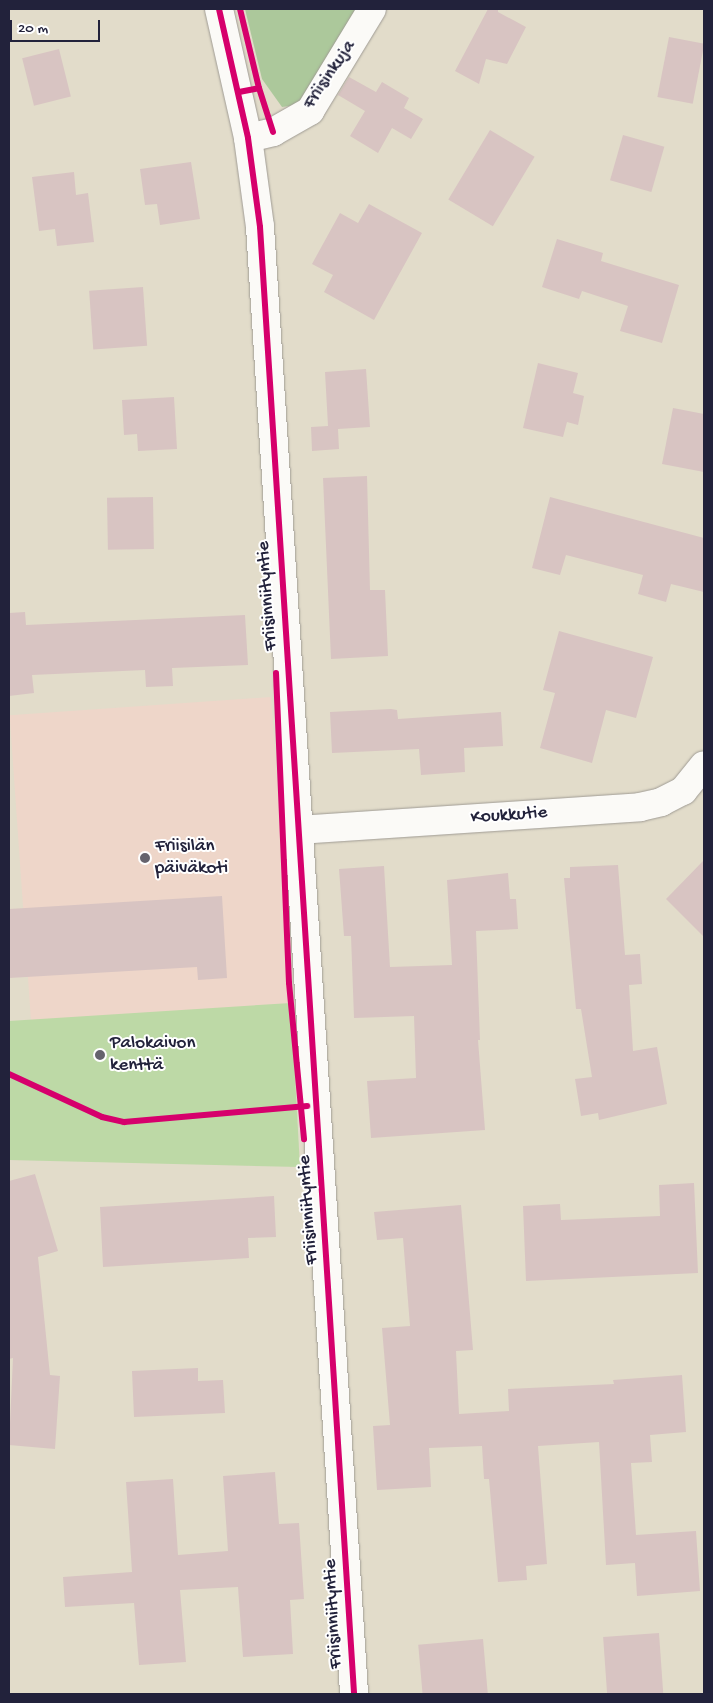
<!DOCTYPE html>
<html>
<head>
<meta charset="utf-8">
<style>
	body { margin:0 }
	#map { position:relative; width:713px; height:1703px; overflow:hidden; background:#e2dcca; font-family:"Gochi Hand",sans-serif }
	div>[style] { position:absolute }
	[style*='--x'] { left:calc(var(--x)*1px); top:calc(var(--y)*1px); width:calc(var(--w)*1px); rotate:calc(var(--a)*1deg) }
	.built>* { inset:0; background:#eed6c9; transform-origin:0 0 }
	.green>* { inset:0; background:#bdd9a6 }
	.forest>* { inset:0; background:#acc89b }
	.building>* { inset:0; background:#d8c4c2; transform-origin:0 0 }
	.roads { filter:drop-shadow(0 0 1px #9f9b94) drop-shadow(0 0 1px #9f9b94) }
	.minor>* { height:28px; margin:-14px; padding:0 14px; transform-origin:14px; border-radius:14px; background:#fbfaf7 }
	.cycleway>* { height:6px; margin:-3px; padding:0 3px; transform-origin:3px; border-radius:3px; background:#d6006c }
	.dots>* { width:14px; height:14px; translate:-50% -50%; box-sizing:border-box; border:2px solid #fff; border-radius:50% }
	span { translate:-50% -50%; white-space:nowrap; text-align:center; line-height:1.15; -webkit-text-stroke:4px #fff; paint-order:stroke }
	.street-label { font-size:19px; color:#22223b }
	.poi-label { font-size:19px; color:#22223b }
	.left { translate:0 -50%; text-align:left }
	.frame { position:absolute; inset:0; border:10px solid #22223b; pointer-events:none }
	.scale { position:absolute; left:10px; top:20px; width:90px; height:22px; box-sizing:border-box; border:2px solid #22223b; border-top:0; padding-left:6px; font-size:15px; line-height:18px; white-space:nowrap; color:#22223b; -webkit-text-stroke:4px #fff; paint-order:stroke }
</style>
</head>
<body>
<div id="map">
	<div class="built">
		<div style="left:271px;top:697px;width:307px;height:262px;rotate:86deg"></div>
	</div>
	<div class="green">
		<div style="clip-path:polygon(291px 1003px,300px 1167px,9px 1160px,9px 1021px)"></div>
	</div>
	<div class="forest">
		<div style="clip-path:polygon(245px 9px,357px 9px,309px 96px,297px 105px,282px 107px,262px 79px)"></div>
	</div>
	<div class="building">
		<div style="clip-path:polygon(488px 9px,498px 9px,498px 12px,526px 27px,507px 64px,486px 59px,479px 84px,455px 71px)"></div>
		<div style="left:669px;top:37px;width:36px;height:61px;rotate:11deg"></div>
		<div style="left:59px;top:49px;width:49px;height:38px;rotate:76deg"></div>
		<div style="clip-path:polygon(349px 77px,376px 92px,382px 82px,409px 98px,404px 108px,423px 119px,411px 139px,392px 128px,378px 153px,350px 136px,365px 111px,338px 95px)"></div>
		<div style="left:490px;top:130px;width:52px;height:81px;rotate:31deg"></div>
		<div style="left:623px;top:135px;width:43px;height:47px;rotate:16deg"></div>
		<div style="clip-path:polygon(191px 162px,200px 219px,160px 225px,157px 204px,145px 205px,140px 169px)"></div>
		<div style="clip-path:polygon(74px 172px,76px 195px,88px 193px,94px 242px,57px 246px,55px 229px,39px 231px,32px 177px)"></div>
		<div style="clip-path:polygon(369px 204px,422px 233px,374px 320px,324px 292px,333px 275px,312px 264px,340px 213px,358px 223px)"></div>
		<div style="clip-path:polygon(557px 239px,603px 253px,601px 261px,679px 285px,662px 343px,620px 331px,628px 306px,582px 291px,579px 299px,542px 287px)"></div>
		<div style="left:143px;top:287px;width:59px;height:54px;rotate:86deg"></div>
		<div style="clip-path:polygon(538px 363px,578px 373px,573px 393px,584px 396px,578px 425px,567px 422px,563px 437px,523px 428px)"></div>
		<div style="clip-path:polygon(366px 369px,370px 427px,338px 429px,339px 449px,312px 451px,311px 427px,328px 426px,325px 372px)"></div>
		<div style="clip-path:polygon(174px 397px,177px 449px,138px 451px,137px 434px,124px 435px,122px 400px)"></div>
		<div style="clip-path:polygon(673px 408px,704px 414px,704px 472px,662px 464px)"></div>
		<div style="clip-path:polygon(367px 476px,370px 590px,385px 590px,388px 656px,331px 659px,323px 478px)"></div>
		<div style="left:153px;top:497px;width:52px;height:46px;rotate:89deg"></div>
		<div style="clip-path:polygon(550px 497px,704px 538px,704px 592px,671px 584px,666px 602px,638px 594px,643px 575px,566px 555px,560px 575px,532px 568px)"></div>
		<div style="clip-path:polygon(25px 612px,26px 625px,245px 615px,248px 665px,172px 668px,173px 686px,146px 687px,145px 670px,32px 675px,34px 693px,9px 696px,9px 613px)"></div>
		<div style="clip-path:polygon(559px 631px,653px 657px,636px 718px,606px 710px,592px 763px,540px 748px,555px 693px,543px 690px)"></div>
		<div style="clip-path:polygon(391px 709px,397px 710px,398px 719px,501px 712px,503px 746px,464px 748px,465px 772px,421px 775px,419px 749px,332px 753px,330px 712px)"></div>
		<div style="clip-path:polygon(704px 860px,704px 937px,666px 899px)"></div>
		<div style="clip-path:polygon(618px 865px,625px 955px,640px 954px,642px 984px,629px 985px,633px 1051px,657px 1047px,667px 1104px,599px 1120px,598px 1113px,581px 1116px,575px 1079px,592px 1077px,581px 1009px,576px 1009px,564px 878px,570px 878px,570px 867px)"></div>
		<div style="clip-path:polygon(384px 866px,390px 967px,452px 965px,447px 880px,508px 873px,510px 899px,516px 899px,518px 929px,476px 931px,480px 1040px,478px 1040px,485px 1130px,371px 1138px,367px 1081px,416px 1078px,414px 1016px,354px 1018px,351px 936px,344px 936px,339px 869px)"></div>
		<div style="clip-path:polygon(222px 896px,227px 978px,198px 980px,197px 967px,9px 978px,9px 909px)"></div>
		<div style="clip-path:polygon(35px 1174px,58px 1251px,38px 1257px,50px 1375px,60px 1376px,55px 1449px,9px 1445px,13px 1358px,9px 1359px,9px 1181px)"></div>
		<div style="clip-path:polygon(694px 1183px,698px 1273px,526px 1281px,523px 1206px,560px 1204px,561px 1220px,660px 1216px,659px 1185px)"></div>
		<div style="clip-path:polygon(274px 1196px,276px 1237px,248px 1238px,249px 1258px,103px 1267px,100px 1207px)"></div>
		<div style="clip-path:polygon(461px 1205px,473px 1350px,456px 1351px,459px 1414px,509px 1411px,508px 1389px,614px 1384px,613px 1380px,682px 1375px,686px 1432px,650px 1435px,652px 1462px,631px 1463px,636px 1535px,696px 1531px,700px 1591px,637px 1596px,635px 1563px,606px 1565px,599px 1442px,538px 1446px,547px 1564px,526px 1566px,527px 1580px,498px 1582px,489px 1479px,484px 1479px,482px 1446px,429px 1448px,431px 1487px,377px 1490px,373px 1426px,390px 1425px,382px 1328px,410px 1326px,403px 1238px,377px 1240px,374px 1212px)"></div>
		<div style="clip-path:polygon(198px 1368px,198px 1381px,223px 1380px,225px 1413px,134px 1417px,132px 1371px)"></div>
		<div style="clip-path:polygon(275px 1472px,279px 1524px,299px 1523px,304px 1599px,290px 1600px,293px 1654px,243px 1657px,238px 1587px,180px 1590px,186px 1662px,139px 1665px,134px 1603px,65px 1607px,63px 1577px,132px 1572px,126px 1482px,173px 1479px,178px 1555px,228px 1551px,223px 1476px)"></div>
		<div style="left:659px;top:1633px;width:61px;height:56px;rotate:86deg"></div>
		<div style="left:483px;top:1639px;width:55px;height:65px;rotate:85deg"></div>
	</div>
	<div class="roads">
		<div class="minor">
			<div style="--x:219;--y:9;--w:132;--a:77.3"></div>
			<div style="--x:248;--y:138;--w:90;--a:82.3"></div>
			<div style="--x:260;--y:227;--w:1470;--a:86.33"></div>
			<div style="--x:248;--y:138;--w:26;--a:-13"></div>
			<div style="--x:273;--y:132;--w:43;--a:-29.6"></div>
			<div style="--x:310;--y:111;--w:119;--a:-58.7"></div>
			<div style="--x:298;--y:830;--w:343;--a:-3.8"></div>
			<div style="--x:640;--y:807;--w:22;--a:-13"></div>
			<div style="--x:661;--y:802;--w:25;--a:-27"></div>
			<div style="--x:683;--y:791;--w:33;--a:-51"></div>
		</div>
	</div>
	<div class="cycleway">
		<div style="--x:219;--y:9;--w:132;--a:77.3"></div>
		<div style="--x:248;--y:138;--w:90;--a:82.3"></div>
		<div style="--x:260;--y:227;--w:1470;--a:86.33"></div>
		<div style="--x:240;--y:9;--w:81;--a:76.5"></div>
		<div style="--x:239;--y:92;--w:20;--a:-11"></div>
		<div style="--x:259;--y:88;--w:46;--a:72.3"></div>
		<div style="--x:276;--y:673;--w:310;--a:87.6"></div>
		<div style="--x:289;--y:983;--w:157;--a:84.5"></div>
		<div style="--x:9;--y:1074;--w:102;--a:24.8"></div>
		<div style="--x:102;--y:1117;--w:23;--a:13"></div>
		<div style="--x:124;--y:1122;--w:184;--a:-5"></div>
	</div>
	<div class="dots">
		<div style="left:145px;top:858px;background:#65636d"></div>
		<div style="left:100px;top:1055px;background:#65636d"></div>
	</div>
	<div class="street-label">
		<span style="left:330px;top:75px;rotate:-56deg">Friisinkuja</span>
		<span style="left:268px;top:596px;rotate:-94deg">Friisinniityntie</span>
		<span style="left:509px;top:816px;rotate:-4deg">Koukkutie</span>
		<span style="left:309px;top:1210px;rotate:-94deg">Friisinniityntie</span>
		<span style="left:334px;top:1614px;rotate:-93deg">Friisinniityntie</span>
	</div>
	<div class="poi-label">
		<span class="left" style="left:155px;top:858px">Friisilän<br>päiväkoti</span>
		<span class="left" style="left:110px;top:1055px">Palokaivon<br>kenttä</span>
	</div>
	<div class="frame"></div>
	<div class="scale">20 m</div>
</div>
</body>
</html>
